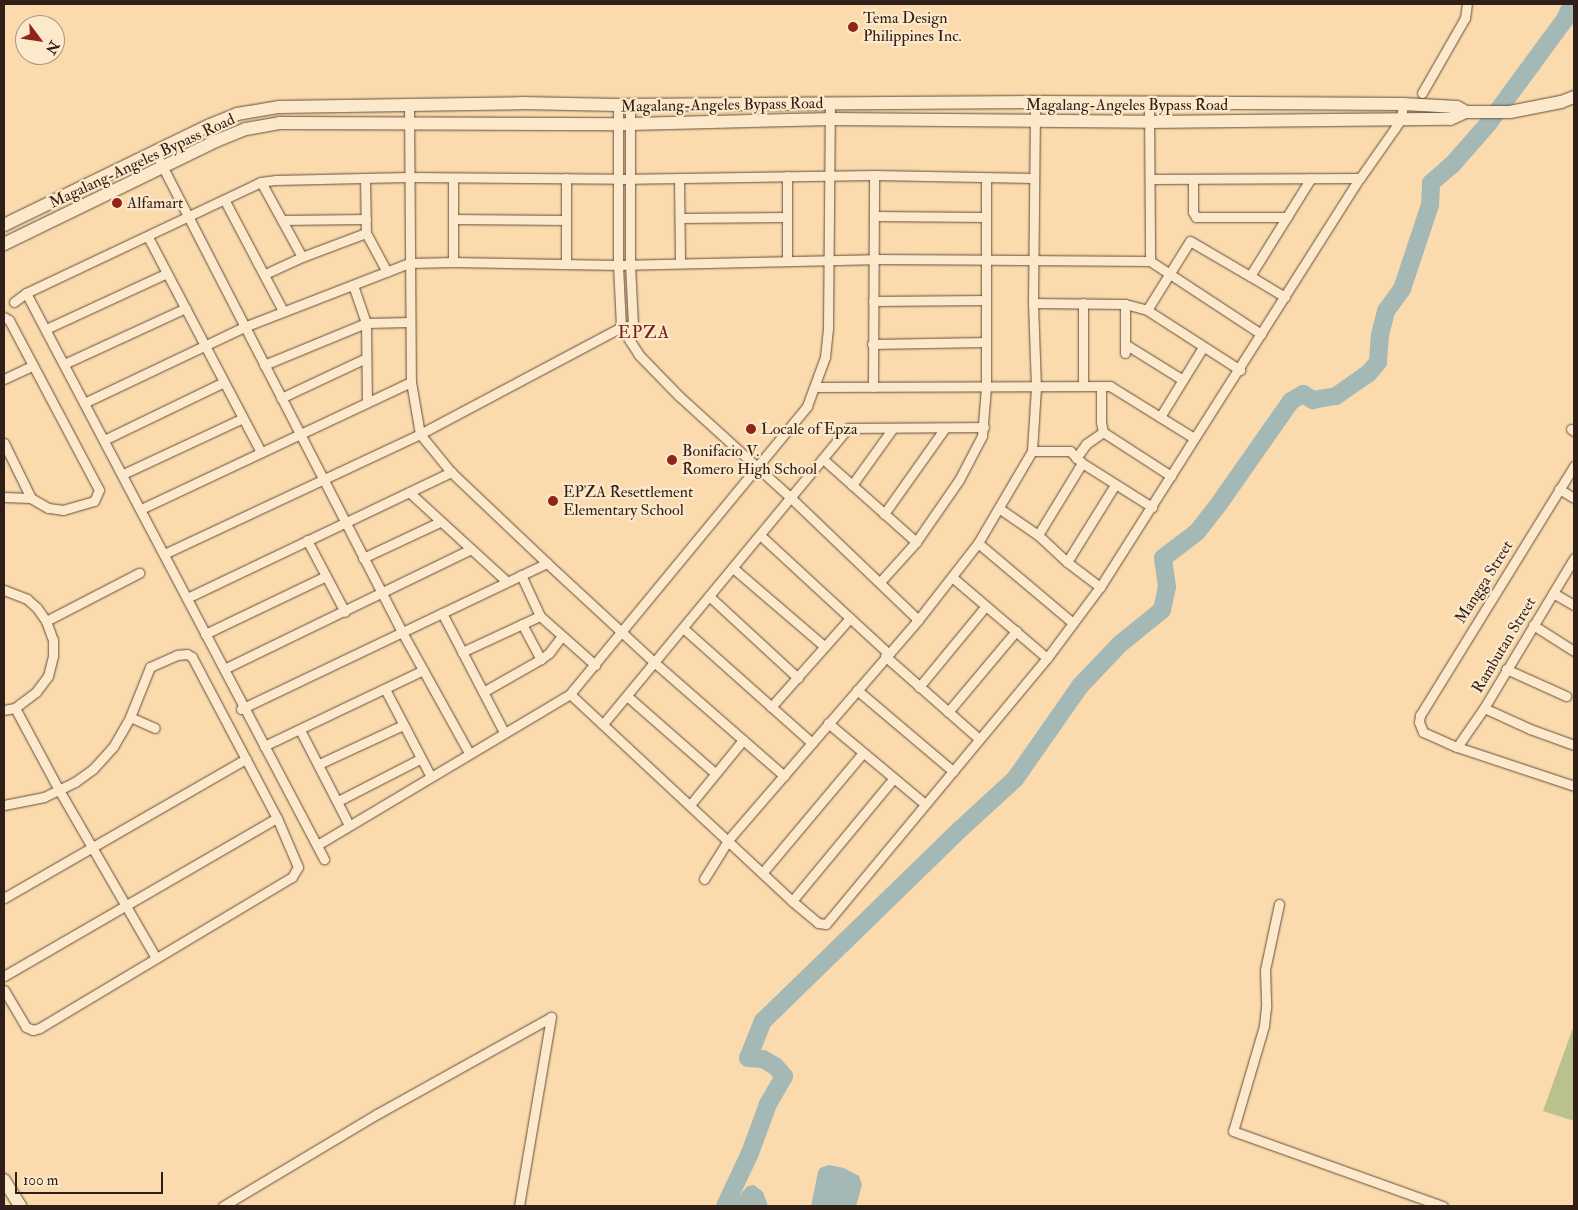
<!DOCTYPE html>
<html>
<head>
<meta charset="utf-8">
<style>
	body { margin:0 }
	#map { position:relative; width:1578px; height:1210px; overflow:hidden; background:#fbdbad; font-family:"IM FELL Double Pica",serif }
	div>[style] { position:absolute }
	[style*='--x'] { left:calc(var(--x)*1px); top:calc(var(--y)*1px); width:calc(var(--w)*1px); rotate:calc(var(--a)*1deg) }
	.green>* { inset:0; background:#bbc18d }
	.water>* { inset:0; background:#a4b8b6 }
	.river>* { height:18px; margin:-9px; padding:0 9px; transform-origin:9px; border-radius:9px; background:#a4b8b6 }
	.roads { filter:drop-shadow(0 0 1px #634e3d) drop-shadow(0 0 1px #634e3d) }
	.street>* { height:9px; margin:-4.5px; padding:0 4.5px; transform-origin:4.5px; border-radius:4.5px; background:#fce8ca }
	.secondary>* { height:12px; margin:-6px; padding:0 6px; transform-origin:6px; border-radius:6px; background:#fce8ca }
	.dots>* { width:14px; height:14px; translate:-50% -50%; box-sizing:border-box; border:2px solid #fce8ca; border-radius:50% }
	span { translate:-50% -50%; white-space:nowrap; text-align:center; line-height:1.15; -webkit-text-stroke:4.5px #fce8ca; paint-order:stroke }
	.poi-label { font-size:16px; color:#301f18 }
	.left { translate:0 -50%; text-align:left }
	.street-label { font-size:16px; color:#301f18 }
	.neighbourhood-label { font-size:18px; color:#7a1f14; letter-spacing:1px }
	.frame { position:absolute; inset:0; border:5px solid #301f18; pointer-events:none }
	.north { position:absolute; left:15px; top:15px; width:50px; height:50px; box-sizing:border-box; background:#fce8ca; border:1px solid #aa9883; border-radius:50%; rotate:121deg; font-size:14px; font-weight:700; line-height:20px; text-align:center; color:#301f18 }
	.north::after { content:''; display:block; margin:auto; width:18px; height:22px; background:#8f2418; clip-path:polygon(50% 0,100% 100%,50% 72%,0 100%) }
	.scale { position:absolute; left:15px; top:1172px; width:148px; height:22px; box-sizing:border-box; border:2px solid #301f18; border-top:0; padding-left:6px; font-size:15px; line-height:18px; white-space:nowrap; color:#301f18; -webkit-text-stroke:4px #fce8ca; paint-order:stroke }
</style>
</head>
<body>
<div id="map">
	<div class="green">
		<div style="clip-path:polygon(1574px 1025px,1574px 1121px,1543px 1111px)"></div>
	</div>
	<div class="water">
		<div style="clip-path:polygon(829px 1165px,844px 1168px,859px 1176px,862px 1185px,856px 1206px,811px 1206px,818px 1172px,820px 1168px)"></div>
		<div style="clip-path:polygon(754px 1185px,763px 1192px,768px 1206px,733px 1206px,743px 1191px,748px 1186px)"></div>
	</div>
	<div class="river">
		<div style="--x:725;--y:1206;--w:59;--a:-64.7"></div>
		<div style="--x:750;--y:1153;--w:52;--a:-69.8"></div>
		<div style="--x:768;--y:1104;--w:32;--a:-60"></div>
		<div style="--x:784;--y:1076;--w:13;--a:-132"></div>
		<div style="--x:775;--y:1066;--w:14;--a:-150"></div>
		<div style="--x:763;--y:1059;--w:15;--a:-176"></div>
		<div style="--x:748;--y:1058;--w:40;--a:-68"></div>
		<div style="--x:763;--y:1021;--w:267;--a:-44.2"></div>
		<div style="--x:954;--y:835;--w:83;--a:-42.6"></div>
		<div style="--x:1015;--y:779;--w:113;--a:-55"></div>
		<div style="--x:1080;--y:686;--w:58;--a:-46.4"></div>
		<div style="--x:1120;--y:644;--w:54;--a:-39"></div>
		<div style="--x:1162;--y:610;--w:24;--a:-78"></div>
		<div style="--x:1167;--y:587;--w:29;--a:-98"></div>
		<div style="--x:1163;--y:558;--w:43;--a:-37.4"></div>
		<div style="--x:1197;--y:532;--w:39;--a:-52"></div>
		<div style="--x:1221;--y:501;--w:122;--a:-55"></div>
		<div style="--x:1291;--y:401;--w:14;--a:-30"></div>
		<div style="--x:1303;--y:394;--w:12;--a:31"></div>
		<div style="--x:1313;--y:400;--w:23;--a:-10"></div>
		<div style="--x:1336;--y:396;--w:39;--a:-35"></div>
		<div style="--x:1368;--y:374;--w:16;--a:-50"></div>
		<div style="--x:1378;--y:362;--w:27;--a:-86"></div>
		<div style="--x:1380;--y:335;--w:25;--a:-76"></div>
		<div style="--x:1386;--y:311;--w:27;--a:-54"></div>
		<div style="--x:1402;--y:289;--w:89;--a:-71.6"></div>
		<div style="--x:1430;--y:205;--w:22;--a:-87"></div>
		<div style="--x:1431;--y:183;--w:28;--a:-41"></div>
		<div style="--x:1452;--y:165;--w:55;--a:-48.7"></div>
		<div style="--x:1488;--y:124;--w:130;--a:-53.7"></div>
		<div style="--x:1565;--y:19;--w:17;--a:-65"></div>
	</div>
	<div class="roads">
		<div class="street">
			<div style="--x:1422;--y:93;--w:86;--a:-60.2"></div>
			<div style="--x:1465;--y:18;--w:14;--a:-82"></div>
			<div style="--x:409;--y:104;--w:278;--a:89.6"></div>
			<div style="--x:411;--y:382;--w:53;--a:80.2"></div>
			<div style="--x:420;--y:434;--w:49;--a:50.8"></div>
			<div style="--x:451;--y:472;--w:132;--a:43.5"></div>
			<div style="--x:547;--y:563;--w:146;--a:42.8"></div>
			<div style="--x:654;--y:662;--w:173;--a:41.2"></div>
			<div style="--x:1149;--y:104;--w:157;--a:89.6"></div>
			<div style="--x:618;--y:105;--w:160;--a:90"></div>
			<div style="--x:618;--y:265;--w:62;--a:87.2"></div>
			<div style="--x:621;--y:327;--w:33;--a:57"></div>
			<div style="--x:639;--y:355;--w:57;--a:45.7"></div>
			<div style="--x:679;--y:396;--w:151;--a:42.3"></div>
			<div style="--x:791;--y:498;--w:176;--a:43.8"></div>
			<div style="--x:155;--y:152;--w:540;--a:62.77"></div>
			<div style="--x:402;--y:632;--w:138;--a:61"></div>
			<div style="--x:365;--y:178;--w:55;--a:89"></div>
			<div style="--x:366;--y:233;--w:44;--a:61.7"></div>
			<div style="--x:679;--y:178;--w:84;--a:89.3"></div>
			<div style="--x:1151;--y:179;--w:209;--a:-0.3"></div>
			<div style="--x:1193;--y:179;--w:33;--a:90"></div>
			<div style="--x:1193;--y:212;--w:6;--a:59"></div>
			<div style="--x:1196;--y:217;--w:91;--a:0"></div>
			<div style="--x:261;--y:182;--w:85;--a:61.3"></div>
			<div style="--x:225;--y:201;--w:124;--a:62.2"></div>
			<div style="--x:874;--y:216;--w:110;--a:0.5"></div>
			<div style="--x:680;--y:218;--w:107;--a:-0.5"></div>
			<div style="--x:453;--y:219;--w:113;--a:0.5"></div>
			<div style="--x:283;--y:220;--w:83;--a:-0.7"></div>
			<div style="--x:148;--y:237;--w:243;--a:62.3"></div>
			<div style="--x:787;--y:260;--w:84;--a:-90"></div>
			<div style="--x:453;--y:262;--w:84;--a:-90"></div>
			<div style="--x:566;--y:264;--w:86;--a:-90"></div>
			<div style="--x:265;--y:274;--w:41;--a:-24.7"></div>
			<div style="--x:302;--y:257;--w:68;--a:-20.6"></div>
			<div style="--x:353;--y:285;--w:40;--a:71.1"></div>
			<div style="--x:366;--y:323;--w:79;--a:89.3"></div>
			<div style="--x:26;--y:293;--w:640;--a:62.23"></div>
			<div style="--x:1285;--y:297;--w:41;--a:-149"></div>
			<div style="--x:1250;--y:276;--w:115;--a:-58.1"></div>
			<div style="--x:873;--y:301;--w:112;--a:-0.5"></div>
			<div style="--x:14;--y:302;--w:15;--a:-37"></div>
			<div style="--x:26;--y:293;--w:260;--a:-25.3"></div>
			<div style="--x:261;--y:182;--w:15;--a:-8"></div>
			<div style="--x:276;--y:180;--w:132;--a:-1.3"></div>
			<div style="--x:408;--y:177;--w:210;--a:0.5"></div>
			<div style="--x:618;--y:179;--w:256;--a:-0.9"></div>
			<div style="--x:874;--y:175;--w:160;--a:1.1"></div>
			<div style="--x:1033;--y:303;--w:92;--a:0.6"></div>
			<div style="--x:1125;--y:304;--w:23;--a:15"></div>
			<div style="--x:1147;--y:310;--w:111;--a:32.8"></div>
			<div style="--x:1125;--y:304;--w:49;--a:90"></div>
			<div style="--x:1147;--y:310;--w:81;--a:-58.1"></div>
			<div style="--x:1190;--y:241;--w:69;--a:30.3"></div>
			<div style="--x:4;--y:317;--w:6;--a:31"></div>
			<div style="--x:9;--y:320;--w:192;--a:62.1"></div>
			<div style="--x:99;--y:490;--w:12;--a:114"></div>
			<div style="--x:94;--y:501;--w:32;--a:164"></div>
			<div style="--x:63;--y:510;--w:15;--a:-172"></div>
			<div style="--x:48;--y:508;--w:20;--a:-150"></div>
			<div style="--x:31;--y:498;--w:27;--a:-178"></div>
			<div style="--x:46;--y:329;--w:133;--a:-24.8"></div>
			<div style="--x:630;--y:341;--w:16;--a:-79"></div>
			<div style="--x:633;--y:325;--w:61;--a:-92.8"></div>
			<div style="--x:630;--y:264;--w:160;--a:-90"></div>
			<div style="--x:872;--y:344;--w:113;--a:-1"></div>
			<div style="--x:1125;--y:344;--w:68;--a:31.8"></div>
			<div style="--x:64;--y:364;--w:134;--a:-24.7"></div>
			<div style="--x:264;--y:365;--w:110;--a:-22.4"></div>
			<div style="--x:366;--y:323;--w:44;--a:-1.3"></div>
			<div style="--x:4;--y:379;--w:31;--a:-25"></div>
			<div style="--x:1083;--y:386;--w:83;--a:-90"></div>
			<div style="--x:1101;--y:386;--w:36;--a:90"></div>
			<div style="--x:1101;--y:422;--w:10;--a:79"></div>
			<div style="--x:1103;--y:432;--w:81;--a:32.9"></div>
			<div style="--x:816;--y:387;--w:294;--a:-0.2"></div>
			<div style="--x:1110;--y:386;--w:99;--a:31.8"></div>
			<div style="--x:873;--y:387;--w:212;--a:-89.7"></div>
			<div style="--x:281;--y:398;--w:94;--a:-25.2"></div>
			<div style="--x:84;--y:403;--w:177;--a:-25.4"></div>
			<div style="--x:244;--y:327;--w:177;--a:-21.2"></div>
			<div style="--x:409;--y:263;--w:44;--a:-1.3"></div>
			<div style="--x:453;--y:262;--w:165;--a:1"></div>
			<div style="--x:618;--y:265;--w:255;--a:-1.3"></div>
			<div style="--x:873;--y:259;--w:277;--a:0.4"></div>
			<div style="--x:1150;--y:261;--w:133;--a:33.3"></div>
			<div style="--x:1160;--y:417;--w:82;--a:-58.4"></div>
			<div style="--x:1571;--y:429;--w:4;--a:34"></div>
			<div style="--x:104;--y:440;--w:133;--a:-25.8"></div>
			<div style="--x:4;--y:443;--w:61;--a:63.9"></div>
			<div style="--x:1032;--y:451;--w:38;--a:0"></div>
			<div style="--x:1070;--y:451;--w:17;--a:45"></div>
			<div style="--x:1082;--y:463;--w:83;--a:32.2"></div>
			<div style="--x:1076;--y:458;--w:17;--a:-54"></div>
			<div style="--x:1086;--y:444;--w:21;--a:-35"></div>
			<div style="--x:823;--y:459;--w:125;--a:41.7"></div>
			<div style="--x:1574;--y:466;--w:293;--a:121.7"></div>
			<div style="--x:1420;--y:715;--w:7;--a:98"></div>
			<div style="--x:1419;--y:722;--w:11;--a:68"></div>
			<div style="--x:1423;--y:732;--w:37;--a:24"></div>
			<div style="--x:1457;--y:747;--w:123;--a:18.4"></div>
			<div style="--x:123;--y:474;--w:132;--a:-25"></div>
			<div style="--x:852;--y:485;--w:70;--a:-54.3"></div>
			<div style="--x:1559;--y:489;--w:17;--a:31"></div>
			<div style="--x:409;--y:492;--w:132;--a:42.5"></div>
			<div style="--x:141;--y:509;--w:298;--a:-25.2"></div>
			<div style="--x:1000;--y:509;--w:46;--a:34.4"></div>
			<div style="--x:1038;--y:535;--w:84;--a:-58.6"></div>
			<div style="--x:884;--y:514;--w:105;--a:-54.7"></div>
			<div style="--x:760;--y:535;--w:174;--a:42.7"></div>
			<div style="--x:1038;--y:535;--w:40;--a:43"></div>
			<div style="--x:307;--y:540;--w:81;--a:62.2"></div>
			<div style="--x:978;--y:543;--w:124;--a:40.1"></div>
			<div style="--x:164;--y:554;--w:283;--a:-25.1"></div>
			<div style="--x:420;--y:434;--w:228;--a:-28"></div>
			<div style="--x:621;--y:327;--w:12;--a:-9"></div>
			<div style="--x:363;--y:558;--w:85;--a:-25.1"></div>
			<div style="--x:733;--y:568;--w:120;--a:40.6"></div>
			<div style="--x:521;--y:575;--w:45;--a:65.1"></div>
			<div style="--x:540;--y:616;--w:74;--a:41.7"></div>
			<div style="--x:952;--y:577;--w:125;--a:40.5"></div>
			<div style="--x:880;--y:582;--w:54;--a:-48"></div>
			<div style="--x:916;--y:542;--w:75;--a:-55.3"></div>
			<div style="--x:959;--y:480;--w:50;--a:-62.4"></div>
			<div style="--x:982;--y:436;--w:49;--a:-85.3"></div>
			<div style="--x:986;--y:387;--w:209;--a:-90"></div>
			<div style="--x:1100;--y:587;--w:41;--a:-142.9"></div>
			<div style="--x:1067;--y:562;--w:91;--a:-58.1"></div>
			<div style="--x:4;--y:590;--w:25;--a:21"></div>
			<div style="--x:27;--y:599;--w:13;--a:42"></div>
			<div style="--x:37;--y:608;--w:16;--a:55"></div>
			<div style="--x:46;--y:621;--w:20;--a:70"></div>
			<div style="--x:53;--y:640;--w:16;--a:90"></div>
			<div style="--x:53;--y:656;--w:21;--a:104"></div>
			<div style="--x:48;--y:676;--w:20;--a:127"></div>
			<div style="--x:36;--y:692;--w:26;--a:143"></div>
			<div style="--x:15;--y:708;--w:11;--a:170"></div>
			<div style="--x:1553;--y:593;--w:24;--a:30"></div>
			<div style="--x:709;--y:596;--w:121;--a:42.7"></div>
			<div style="--x:187;--y:598;--w:293;--a:-25.5"></div>
			<div style="--x:442;--y:613;--w:134;--a:62.5"></div>
			<div style="--x:46;--y:621;--w:105;--a:-27.3"></div>
			<div style="--x:522;--y:624;--w:40;--a:62"></div>
			<div style="--x:1533;--y:625;--w:49;--a:32.4"></div>
			<div style="--x:683;--y:628;--w:173;--a:41.7"></div>
			<div style="--x:205;--y:634;--w:134;--a:-25.6"></div>
			<div style="--x:462;--y:652;--w:86;--a:-24.8"></div>
			<div style="--x:885;--y:656;--w:125;--a:41.4"></div>
			<div style="--x:224;--y:669;--w:275;--a:-25.9"></div>
			<div style="--x:1506;--y:669;--w:66;--a:24.2"></div>
			<div style="--x:919;--y:687;--w:104;--a:-50.5"></div>
			<div style="--x:385;--y:689;--w:99;--a:62.4"></div>
			<div style="--x:857;--y:690;--w:126;--a:40.2"></div>
			<div style="--x:483;--y:692;--w:67;--a:-29.6"></div>
			<div style="--x:541;--y:659;--w:10;--a:-37"></div>
			<div style="--x:549;--y:653;--w:21;--a:-53"></div>
			<div style="--x:570;--y:694;--w:304;--a:43"></div>
			<div style="--x:792;--y:901;--w:34;--a:40"></div>
			<div style="--x:818;--y:923;--w:8;--a:7"></div>
			<div style="--x:826;--y:924;--w:346;--a:-50.3"></div>
			<div style="--x:1047;--y:658;--w:89;--a:-53.3"></div>
			<div style="--x:1100;--y:587;--w:485;--a:-57.6"></div>
			<div style="--x:1360;--y:178;--w:61;--a:-55"></div>
			<div style="--x:1395;--y:128;--w:11;--a:-56"></div>
			<div style="--x:1401;--y:119;--w:15;--a:-82"></div>
			<div style="--x:627;--y:696;--w:117;--a:41.2"></div>
			<div style="--x:771;--y:707;--w:119;--a:-48.4"></div>
			<div style="--x:15;--y:708;--w:93;--a:61.8"></div>
			<div style="--x:59;--y:790;--w:194;--a:60"></div>
			<div style="--x:1484;--y:708;--w:51;--a:24.5"></div>
			<div style="--x:1530;--y:729;--w:47;--a:20"></div>
			<div style="--x:241;--y:709;--w:339;--a:-25.5"></div>
			<div style="--x:948;--y:712;--w:106;--a:-50"></div>
			<div style="--x:130;--y:717;--w:27;--a:24"></div>
			<div style="--x:828;--y:723;--w:126;--a:39.9"></div>
			<div style="--x:603;--y:724;--w:384;--a:-50.4"></div>
			<div style="--x:848;--y:428;--w:136;--a:-0.4"></div>
			<div style="--x:300;--y:730;--w:107;--a:62.7"></div>
			<div style="--x:264;--y:746;--w:176;--a:-25.5"></div>
			<div style="--x:1457;--y:747;--w:47;--a:-55.3"></div>
			<div style="--x:1484;--y:708;--w:175;--a:-59"></div>
			<div style="--x:319;--y:764;--w:93;--a:-24.9"></div>
			<div style="--x:338;--y:801;--w:92;--a:-27.1"></div>
			<div style="--x:4;--y:805;--w:41;--a:-11.3"></div>
			<div style="--x:44;--y:797;--w:34;--a:-26"></div>
			<div style="--x:75;--y:782;--w:22;--a:-36"></div>
			<div style="--x:93;--y:769;--w:30;--a:-48"></div>
			<div style="--x:113;--y:747;--w:34;--a:-60"></div>
			<div style="--x:130;--y:717;--w:54;--a:-68.2"></div>
			<div style="--x:150;--y:667;--w:30;--a:-24"></div>
			<div style="--x:177;--y:655;--w:10;--a:-6"></div>
			<div style="--x:187;--y:654;--w:6;--a:31"></div>
			<div style="--x:192;--y:657;--w:182;--a:62.2"></div>
			<div style="--x:277;--y:818;--w:53;--a:66.8"></div>
			<div style="--x:298;--y:867;--w:12;--a:121"></div>
			<div style="--x:292;--y:877;--w:294;--a:149.1"></div>
			<div style="--x:40;--y:1028;--w:7;--a:164"></div>
			<div style="--x:33;--y:1030;--w:8;--a:-157"></div>
			<div style="--x:26;--y:1027;--w:43;--a:-120.7"></div>
			<div style="--x:690;--y:805;--w:84;--a:-50.8"></div>
			<div style="--x:317;--y:845;--w:295;--a:-30.8"></div>
			<div style="--x:570;--y:694;--w:373;--a:-50.5"></div>
			<div style="--x:807;--y:406;--w:52;--a:-69.8"></div>
			<div style="--x:825;--y:357;--w:31;--a:-84"></div>
			<div style="--x:828;--y:326;--w:224;--a:-89.5"></div>
			<div style="--x:763;--y:872;--w:155;--a:-50"></div>
			<div style="--x:704;--y:879;--w:47;--a:-58"></div>
			<div style="--x:729;--y:839;--w:289;--a:-49.2"></div>
			<div style="--x:918;--y:620;--w:98;--a:-52.1"></div>
			<div style="--x:978;--y:543;--w:107;--a:-59.6"></div>
			<div style="--x:1032;--y:451;--w:63;--a:-86.4"></div>
			<div style="--x:1036;--y:388;--w:85;--a:-92"></div>
			<div style="--x:1033;--y:303;--w:201;--a:-89.4"></div>
			<div style="--x:4;--y:898;--w:279;--a:-29.9"></div>
			<div style="--x:792;--y:901;--w:158;--a:-50.4"></div>
			<div style="--x:1279;--y:904;--w:67;--a:102"></div>
			<div style="--x:1265;--y:970;--w:37;--a:88"></div>
			<div style="--x:1266;--y:1007;--w:19;--a:96"></div>
			<div style="--x:1264;--y:1026;--w:109;--a:106.4"></div>
			<div style="--x:1233;--y:1131;--w:223;--a:19.7"></div>
			<div style="--x:4;--y:976;--w:315;--a:-30.1"></div>
			<div style="--x:223;--y:1206;--w:179;--a:-30.9"></div>
			<div style="--x:377;--y:1114;--w:199;--a:-29.1"></div>
			<div style="--x:519;--y:1206;--w:192;--a:-80.4"></div>
		</div>
		<div class="secondary">
			<div style="--x:4;--y:225;--w:229;--a:-25.9"></div>
			<div style="--x:210;--y:125;--w:29;--a:-22"></div>
			<div style="--x:237;--y:114;--w:43;--a:-9.5"></div>
			<div style="--x:279;--y:107;--w:242;--a:-0.9"></div>
			<div style="--x:521;--y:103;--w:97;--a:1.2"></div>
			<div style="--x:618;--y:105;--w:417;--a:-0.4"></div>
			<div style="--x:1035;--y:102;--w:368;--a:0.3"></div>
			<div style="--x:1403;--y:104;--w:54;--a:3.2"></div>
			<div style="--x:1457;--y:107;--w:10;--a:29"></div>
			<div style="--x:4;--y:244;--w:236;--a:-25.9"></div>
			<div style="--x:216;--y:141;--w:32;--a:-22"></div>
			<div style="--x:246;--y:129;--w:34;--a:-10"></div>
			<div style="--x:279;--y:123;--w:351;--a:0.2"></div>
			<div style="--x:630;--y:124;--w:201;--a:-1.4"></div>
			<div style="--x:831;--y:119;--w:318;--a:0.5"></div>
			<div style="--x:1149;--y:122;--w:301;--a:-0.6"></div>
			<div style="--x:1450;--y:119;--w:17;--a:-24"></div>
			<div style="--x:1466;--y:112;--w:44;--a:0"></div>
			<div style="--x:1510;--y:112;--w:52;--a:-11.1"></div>
			<div style="--x:1561;--y:102;--w:14;--a:-21"></div>
			<div style="--x:4;--y:1180;--w:31;--a:58"></div>
		</div>
	</div>
	<div class="dots">
		<div style="left:853px;top:27px;background:#8f2418"></div>
		<div style="left:117px;top:203px;background:#8f2418"></div>
		<div style="left:751px;top:429px;background:#8f2418"></div>
		<div style="left:672px;top:460px;background:#8f2418"></div>
		<div style="left:553px;top:501px;background:#8f2418"></div>
	</div>
	<div class="poi-label">
		<span class="left" style="left:863px;top:27px">Tema Design<br>Philippines Inc.</span>
		<span class="left" style="left:127px;top:203px">Alfamart</span>
		<span class="left" style="left:761px;top:429px">Locale of Epza</span>
		<span class="left" style="left:682px;top:460px">Bonifacio V.<br>Romero High School</span>
		<span class="left" style="left:563px;top:501px">EPZA Resettlement<br>Elementary School</span>
	</div>
	<div class="street-label">
		<span style="left:722px;top:105px;rotate:-1deg">Magalang-Angeles Bypass Road</span>
		<span style="left:1127px;top:105px">Magalang-Angeles Bypass Road</span>
		<span style="left:142px;top:161px;rotate:-25deg">Magalang-Angeles Bypass Road</span>
		<span style="left:1484px;top:582px;rotate:-58deg">Mangga Street</span>
		<span style="left:1504px;top:645px;rotate:-59deg">Rambutan Street</span>
	</div>
	<div class="neighbourhood-label">
		<span style="left:644px;top:333px">EPZA</span>
	</div>
	<div class="frame"></div>
	<div class="north">N</div>
	<div class="scale">100 m</div>
</div>
</body>
</html>
